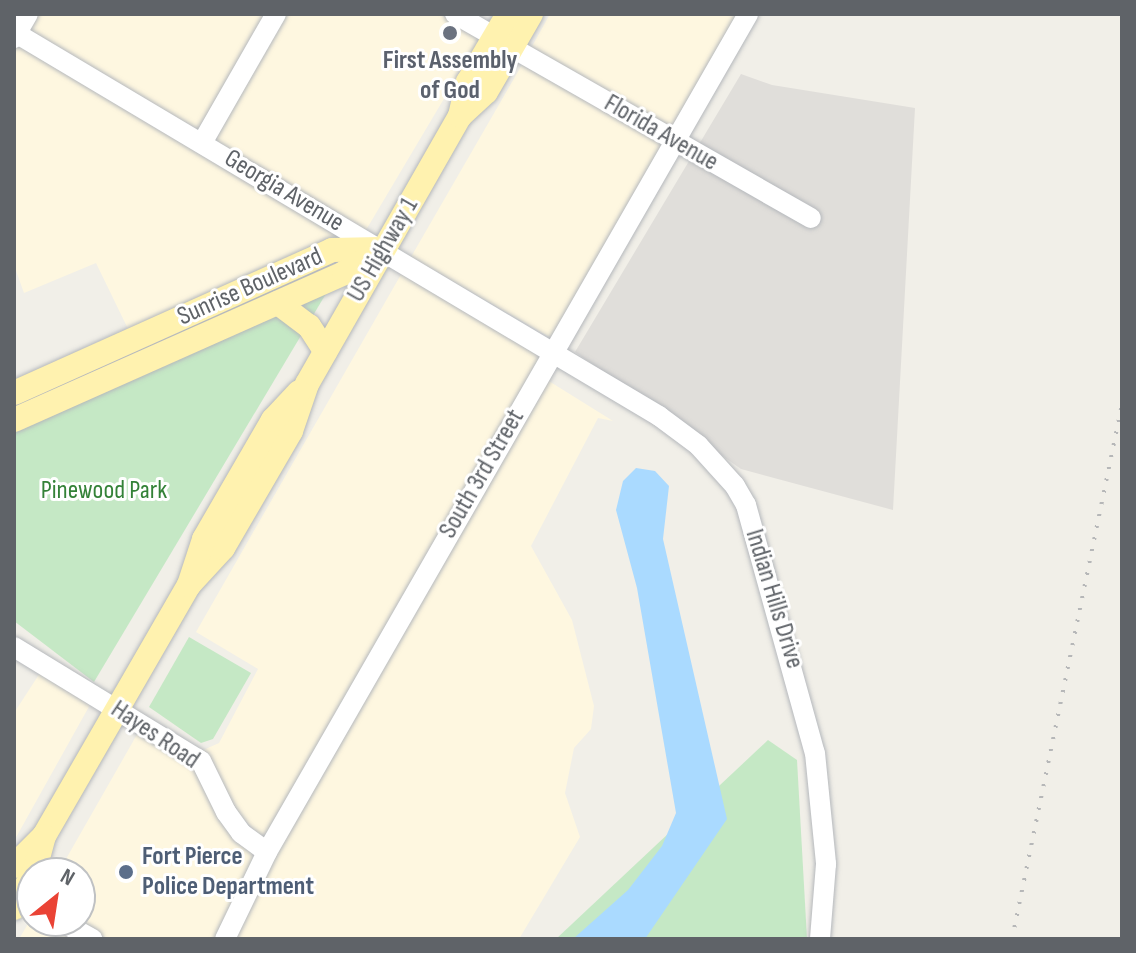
<!DOCTYPE html>
<html>
<head>
<meta charset="utf-8">
<style>
	body { margin:0 }
	#map { position:relative; width:1136px; height:953px; overflow:hidden; background:#f1efe8; font-family:"Sofia Sans Condensed",sans-serif }
	div>[style] { position:absolute }
	[style*='--x'] { left:calc(var(--x)*1px); top:calc(var(--y)*1px); width:calc(var(--w)*1px); rotate:calc(var(--a)*1deg) }
	.commercial>* { inset:0; background:#fef7e0; transform-origin:0 0 }
	.industrial>* { inset:0; background:#e0deda }
	.green>* { inset:0; background:#c5e8c5 }
	.water>* { inset:0; background:#aadaff }
	.roads { filter:drop-shadow(0 0 2px #b5b8bc) drop-shadow(0 0 2px #b5b8bc) }
	.minor>* { height:20px; margin:-10px; padding:0 10px; transform-origin:10px; border-radius:10px; background:#fff }
	.major>* { height:24px; margin:-12px; padding:0 12px; transform-origin:12px; border-radius:12px; background:#fff2af }
	.rail>* { height:4px; margin-top:-2px; transform-origin:0; background:repeating-linear-gradient(90deg,#b6b7b8 0 2px,transparent 0 12px) }
	.dots>* { width:22px; height:22px; translate:-50% -50%; box-sizing:border-box; border:4px solid #fff; border-radius:50% }
	span { translate:-50% -50%; white-space:nowrap; text-align:center; line-height:1.15; -webkit-text-stroke:6px #fff; paint-order:stroke }
	.worship-label { font-size:26px; color:#5b616d; font-weight:700 }
	.street-label { font-size:26px; color:#5f6368 }
	.park-label { font-size:26px; color:#348238 }
	.service-label { font-size:26px; color:#4e5e75; font-weight:700 }
	.left { translate:0 -50%; text-align:left }
	.frame { position:absolute; inset:0; border:16px solid #5f6368; pointer-events:none }
	.north { position:absolute; left:16px; top:857px; width:80px; height:80px; box-sizing:border-box; background:#fff; border:2px solid #bfc1c3; border-radius:50%; rotate:30deg; font-size:22px; font-weight:700; line-height:32px; text-align:center; color:#5f6368 }
	.north::after { content:''; display:block; margin:auto; width:28px; height:36px; background:#ea4335; clip-path:polygon(50% 0,100% 100%,50% 72%,0 100%) }
</style>
</head>
<body>
<div id="map">
	<div class="commercial">
		<div style="clip-path:polygon(36px 14px,267px 14px,198px 132px,26px 30px)"></div>
		<div style="clip-path:polygon(284px 14px,440px 14px,480px 38px,366px 230px,210px 139px)"></div>
		<div style="clip-path:polygon(550px 14px,740px 14px,672px 132px,531px 48px)"></div>
		<div style="clip-path:polygon(19px 44px,354px 242px,130px 333px,96px 263px,24px 293px,14px 265px,14px 52px)"></div>
		<div style="left:523px;top:63px;width:164px;height:224px;rotate:30deg"></div>
		<div style="clip-path:polygon(403px 271px,542px 354px,265px 841px,232px 807px,218px 773px,201px 751px,219px 743px,258px 669px,196px 632px)"></div>
		<div style="clip-path:polygon(544px 378px,613px 421px,598px 418px,531px 546px,572px 620px,594px 706px,591px 729px,574px 748px,565px 793px,580px 837px,519px 939px,233px 939px,273px 855px)"></div>
		<div style="clip-path:polygon(40px 673px,91px 703px,14px 841px,14px 713px)"></div>
		<div style="clip-path:polygon(139px 731px,195px 767px,257px 855px,217px 939px,108px 939px,77px 921px,80px 873px,58px 873px)"></div>
		<div style="clip-path:polygon(32px 917px,32px 921px,44px 921px,76px 939px,19px 939px)"></div>
	</div>
	<div class="industrial">
		<div style="clip-path:polygon(741px 74px,772px 85px,915px 108px,893px 510px,741px 469px,575px 352px)"></div>
	</div>
	<div class="green">
		<div style="clip-path:polygon(330px 287px,94px 682px,14px 621px,14px 432px)"></div>
		<div style="clip-path:polygon(189px 637px,251px 673px,213px 739px,201px 743px,149px 707px)"></div>
		<div style="clip-path:polygon(768px 740px,797px 760px,807px 939px,556px 939px)"></div>
	</div>
	<div class="water">
		<div style="clip-path:polygon(636px 468px,655px 471px,669px 486px,663px 539px,727px 819px,645px 939px,573px 939px,628px 890px,662px 846px,676px 813px,637px 588px,616px 510px,623px 481px)"></div>
	</div>
	<div class="roads">
		<div class="minor">
			<div style="--x:455;--y:14;--w:46;--a:29.9"></div>
			<div style="--x:14;--y:32;--w:751;--a:30.77"></div>
			<div style="--x:659;--y:416;--w:49;--a:36.6"></div>
			<div style="--x:698;--y:445;--w:55;--a:47.9"></div>
			<div style="--x:735;--y:486;--w:22;--a:60"></div>
			<div style="--x:746;--y:505;--w:257;--a:74.5"></div>
			<div style="--x:815;--y:753;--w:112;--a:84.3"></div>
			<div style="--x:826;--y:864;--w:75;--a:94.6"></div>
			<div style="--x:14;--y:38;--w:28;--a:-60"></div>
			<div style="--x:511;--y:47;--w:345;--a:29.7"></div>
			<div style="--x:202;--y:143;--w:149;--a:-60.2"></div>
			<div style="--x:14;--y:647;--w:219;--a:31.4"></div>
			<div style="--x:201;--y:761;--w:57;--a:63.9"></div>
			<div style="--x:226;--y:812;--w:26;--a:54"></div>
			<div style="--x:241;--y:833;--w:32;--a:36"></div>
			<div style="--x:60;--y:921;--w:37;--a:29"></div>
			<div style="--x:225;--y:939;--w:97;--a:-64.2"></div>
			<div style="--x:267;--y:852;--w:966;--a:-60.14"></div>
		</div>
		<div class="major">
			<div style="--x:460;--y:116;--w:35;--a:-43"></div>
			<div style="--x:486;--y:92;--w:90;--a:-60"></div>
			<div style="--x:278;--y:303;--w:39;--a:37"></div>
			<div style="--x:309;--y:326;--w:30;--a:57"></div>
			<div style="--x:14;--y:393;--w:349;--a:-24.2"></div>
			<div style="--x:332;--y:250;--w:48;--a:-1.2"></div>
			<div style="--x:14;--y:420;--w:361;--a:-24"></div>
			<div style="--x:344;--y:273;--w:44;--a:-31.9"></div>
			<div style="--x:189;--y:585;--w:50;--a:-47.4"></div>
			<div style="--x:223;--y:548;--w:135;--a:-59.8"></div>
			<div style="--x:291;--y:431;--w:50;--a:-71.2"></div>
			<div style="--x:307;--y:384;--w:309;--a:-60.3"></div>
			<div style="--x:460;--y:116;--w:35;--a:-77"></div>
			<div style="--x:468;--y:82;--w:79;--a:-59.5"></div>
			<div style="--x:14;--y:866;--w:42;--a:-45"></div>
			<div style="--x:44;--y:836;--w:290;--a:-60"></div>
			<div style="--x:189;--y:585;--w:48;--a:-71.9"></div>
			<div style="--x:204;--y:539;--w:138;--a:-59.9"></div>
			<div style="--x:273;--y:420;--w:38;--a:-47"></div>
			<div style="--x:34;--y:873;--w:38;--a:-75"></div>
			<div style="--x:14;--y:908;--w:37;--a:-61"></div>
		</div>
	</div>
	<div class="rail">
		<div style="--x:1012;--y:939;--w:546;--a:-78.38"></div>
	</div>
	<div class="dots">
		<div style="left:450px;top:33px;background:#6b7280"></div>
		<div style="left:126px;top:872px;background:#5c6f8a"></div>
	</div>
	<div class="worship-label">
		<span style="left:450px;top:76px">First Assembly<br>of God</span>
	</div>
	<div class="street-label">
		<span style="left:661px;top:133px;rotate:30deg">Florida Avenue</span>
		<span style="left:284px;top:191px;rotate:31deg">Georgia Avenue</span>
		<span style="left:383px;top:250px;rotate:-60deg">US Highway 1</span>
		<span style="left:250px;top:287px;rotate:-24deg">Sunrise Boulevard</span>
		<span style="left:482px;top:474px;rotate:-60deg">South 3rd Street</span>
		<span style="left:774px;top:599px;rotate:73deg">Indian Hills Drive</span>
		<span style="left:155px;top:735px;rotate:34deg">Hayes Road</span>
	</div>
	<div class="park-label">
		<span style="left:104px;top:491px">Pinewood Park</span>
	</div>
	<div class="service-label">
		<span class="left" style="left:142px;top:872px">Fort Pierce<br>Police Department</span>
	</div>
	<div class="frame"></div>
	<div class="north">N</div>
</div>
</body>
</html>
